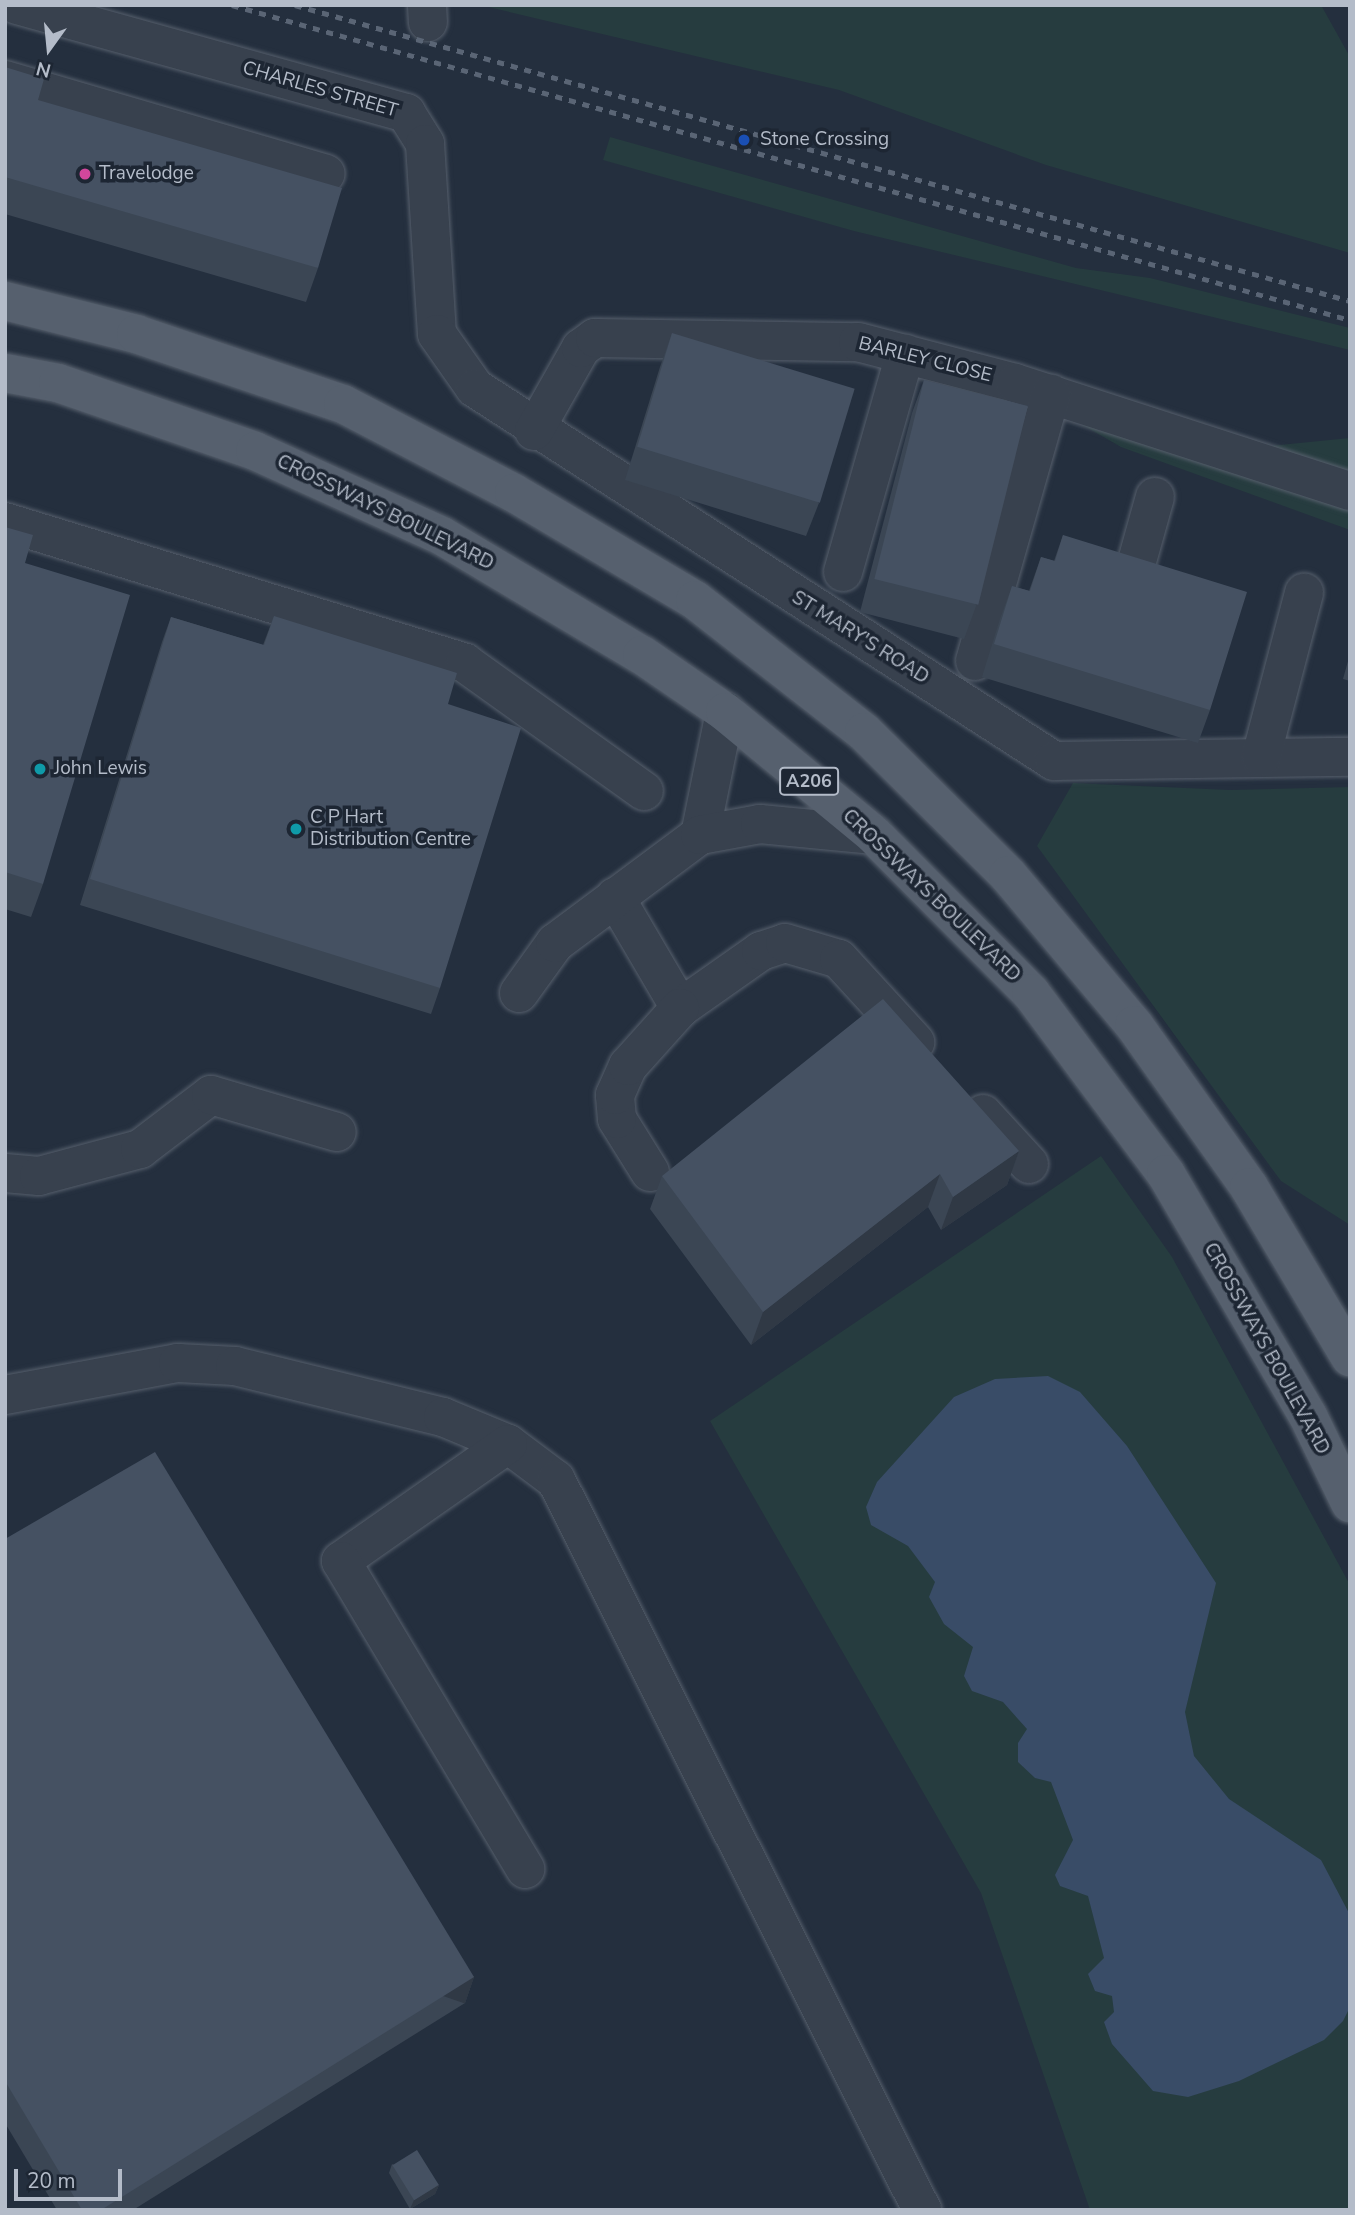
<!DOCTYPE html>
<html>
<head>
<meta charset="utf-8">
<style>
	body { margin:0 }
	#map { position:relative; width:1355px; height:2215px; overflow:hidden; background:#242f3e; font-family:"Nunito Sans",sans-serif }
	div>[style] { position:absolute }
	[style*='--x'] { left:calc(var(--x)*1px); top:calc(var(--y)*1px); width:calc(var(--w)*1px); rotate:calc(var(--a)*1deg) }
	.green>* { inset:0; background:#263c3f }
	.water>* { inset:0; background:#394c67 }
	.roads { filter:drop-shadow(0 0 2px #565f6c) drop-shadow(0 0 2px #565f6c) }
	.minor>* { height:38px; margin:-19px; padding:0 19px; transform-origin:19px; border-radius:19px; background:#38414e }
	.major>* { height:38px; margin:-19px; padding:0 19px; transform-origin:19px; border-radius:19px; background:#56606e }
	.rail>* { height:5px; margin-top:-2.5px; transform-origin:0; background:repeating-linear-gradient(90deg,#5a6575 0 7px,transparent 0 14px) }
	.wall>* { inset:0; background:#3b4654 }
	.shaded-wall>* { inset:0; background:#303945; transform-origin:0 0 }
	.building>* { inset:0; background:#455162; transform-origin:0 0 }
	.dots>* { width:19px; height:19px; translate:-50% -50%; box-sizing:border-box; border:4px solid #1d2633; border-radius:50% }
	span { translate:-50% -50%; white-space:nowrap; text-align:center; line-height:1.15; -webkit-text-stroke:7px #1d2633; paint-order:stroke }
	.shield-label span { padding:2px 5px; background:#1d2633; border:2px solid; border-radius:5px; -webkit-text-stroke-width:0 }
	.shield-label { font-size:18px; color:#b4bcc9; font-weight:700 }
	.street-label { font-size:19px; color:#b4bcc9 }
	.poi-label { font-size:19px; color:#b4bcc9 }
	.left { translate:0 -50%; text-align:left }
	.frame { position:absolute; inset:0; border:7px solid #b4bcc9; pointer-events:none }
	.north { position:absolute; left:14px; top:14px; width:70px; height:70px; -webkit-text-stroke:5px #1d2633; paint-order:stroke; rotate:195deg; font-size:19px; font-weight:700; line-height:28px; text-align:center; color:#b4bcc9 }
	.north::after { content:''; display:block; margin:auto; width:24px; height:32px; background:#b4bcc9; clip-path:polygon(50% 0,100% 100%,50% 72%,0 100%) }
	.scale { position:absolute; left:14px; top:2169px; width:108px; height:32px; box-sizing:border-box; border:4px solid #b4bcc9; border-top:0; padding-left:9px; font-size:21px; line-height:24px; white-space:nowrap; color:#b4bcc9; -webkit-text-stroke:5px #1d2633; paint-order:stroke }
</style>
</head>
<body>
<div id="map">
	<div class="green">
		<div style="clip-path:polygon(480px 5px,1321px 5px,1350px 57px,1350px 253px,1046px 165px,839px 90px)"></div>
		<div style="clip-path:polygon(610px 137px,1076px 268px,1150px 278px,1350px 328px,1350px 350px,854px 231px,603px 160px)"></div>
		<div style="clip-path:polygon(1067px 416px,1259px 447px,1350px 438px,1350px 530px,1121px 447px)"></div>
		<div style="clip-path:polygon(1073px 783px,1230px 790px,1350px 787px,1350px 1225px,1281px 1181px,1037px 846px)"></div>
		<div style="clip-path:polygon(1101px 1156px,1172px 1257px,1350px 1585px,1350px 2210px,1090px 2210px,981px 1893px,710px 1421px)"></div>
	</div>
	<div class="water">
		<div style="clip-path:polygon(1048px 1376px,1080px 1392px,1127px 1446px,1216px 1583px,1185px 1712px,1194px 1756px,1229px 1799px,1321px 1860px,1350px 1915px,1350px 2007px,1343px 2021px,1324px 2040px,1239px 2081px,1188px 2097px,1153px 2091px,1112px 2044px,1104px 2022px,1114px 2012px,1112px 1996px,1095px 1991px,1088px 1974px,1104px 1958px,1088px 1896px,1060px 1886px,1055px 1875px,1073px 1840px,1051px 1782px,1035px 1778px,1018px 1762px,1018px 1743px,1027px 1729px,1003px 1702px,972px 1691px,964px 1676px,973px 1647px,944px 1624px,929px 1597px,935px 1582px,908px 1546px,871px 1525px,866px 1507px,877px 1482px,954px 1397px,995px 1379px)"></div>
	</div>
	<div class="roads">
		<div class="minor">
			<div style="--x:17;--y:5;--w:404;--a:15.5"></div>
			<div style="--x:406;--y:113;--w:36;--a:58"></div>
			<div style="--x:425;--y:144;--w:190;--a:86.4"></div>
			<div style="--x:437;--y:334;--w:66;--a:54.9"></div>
			<div style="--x:475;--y:388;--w:689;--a:32.79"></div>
			<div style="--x:1054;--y:761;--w:296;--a:-0.8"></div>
			<div style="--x:427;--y:5;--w:17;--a:87"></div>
			<div style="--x:5;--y:80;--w:334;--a:16.3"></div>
			<div style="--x:534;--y:431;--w:95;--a:-60.5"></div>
			<div style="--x:581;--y:348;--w:17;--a:-36"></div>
			<div style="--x:595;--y:338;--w:263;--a:0.9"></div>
			<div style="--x:858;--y:342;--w:162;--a:14.6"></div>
			<div style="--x:1015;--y:383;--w:352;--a:17.9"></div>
			<div style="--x:5;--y:522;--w:481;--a:17"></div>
			<div style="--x:465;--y:663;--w:220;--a:35.6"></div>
			<div style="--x:843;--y:572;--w:227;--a:-74.1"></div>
			<div style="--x:1127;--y:597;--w:104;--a:-74.4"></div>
			<div style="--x:975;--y:661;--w:278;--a:-74.1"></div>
			<div style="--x:1261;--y:757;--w:170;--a:-75.3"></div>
			<div style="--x:700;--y:835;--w:126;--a:-78.5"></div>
			<div style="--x:615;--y:897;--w:129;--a:59.6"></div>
			<div style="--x:680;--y:1008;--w:99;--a:-35.1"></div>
			<div style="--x:761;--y:951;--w:25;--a:-18"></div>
			<div style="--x:785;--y:943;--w:56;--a:16.5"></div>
			<div style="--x:839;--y:959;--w:113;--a:47.5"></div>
			<div style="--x:519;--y:993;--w:62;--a:-54.2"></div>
			<div style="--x:555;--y:943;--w:181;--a:-36.7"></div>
			<div style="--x:700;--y:835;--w:61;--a:-10.4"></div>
			<div style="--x:760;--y:824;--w:115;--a:5.5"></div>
			<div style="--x:983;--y:1114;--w:68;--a:47.4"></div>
			<div style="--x:650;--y:1172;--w:62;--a:-121.9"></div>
			<div style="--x:617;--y:1119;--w:24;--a:-95"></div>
			<div style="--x:615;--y:1095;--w:32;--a:-66"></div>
			<div style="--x:628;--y:1066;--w:78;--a:-48.1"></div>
			<div style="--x:5;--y:1173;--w:34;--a:5"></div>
			<div style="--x:39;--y:1176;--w:105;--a:-15"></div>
			<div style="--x:140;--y:1149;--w:89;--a:-37.3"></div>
			<div style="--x:211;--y:1095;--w:131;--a:16.4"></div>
			<div style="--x:5;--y:1395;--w:176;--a:-10.5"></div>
			<div style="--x:178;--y:1363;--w:57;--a:3"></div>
			<div style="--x:235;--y:1366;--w:214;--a:13.8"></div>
			<div style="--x:443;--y:1417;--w:70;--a:22.6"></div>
			<div style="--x:508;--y:1444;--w:60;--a:36.9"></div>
			<div style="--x:556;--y:1480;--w:817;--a:63.37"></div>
			<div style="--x:508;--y:1444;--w:204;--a:145"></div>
			<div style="--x:341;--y:1561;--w:359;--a:59.1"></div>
		</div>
		<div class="major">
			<div style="--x:5;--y:301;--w:135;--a:14.1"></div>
			<div style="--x:136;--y:334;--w:219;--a:18.7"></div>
			<div style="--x:343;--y:404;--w:193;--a:27.5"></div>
			<div style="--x:514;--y:493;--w:210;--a:30.6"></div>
			<div style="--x:695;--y:600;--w:214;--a:38"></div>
			<div style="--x:864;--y:732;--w:203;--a:44.8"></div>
			<div style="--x:1008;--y:875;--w:196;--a:50"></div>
			<div style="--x:1134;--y:1025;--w:199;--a:54.6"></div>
			<div style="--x:1249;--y:1187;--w:198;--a:59.3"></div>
			<div style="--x:5;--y:373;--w:54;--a:10.7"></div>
			<div style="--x:58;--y:383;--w:208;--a:19"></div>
			<div style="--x:255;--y:451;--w:205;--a:24.4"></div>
			<div style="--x:442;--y:536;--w:233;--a:30.8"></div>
			<div style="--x:642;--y:655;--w:101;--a:34.5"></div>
			<div style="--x:725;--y:712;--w:193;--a:39.5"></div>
			<div style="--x:874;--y:835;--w:223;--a:45.2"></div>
			<div style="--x:1031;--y:993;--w:226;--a:53.3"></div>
			<div style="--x:1166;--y:1174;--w:281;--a:59.6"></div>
			<div style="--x:1308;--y:1416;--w:97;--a:64.2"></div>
		</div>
	</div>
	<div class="rail">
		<div style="--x:232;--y:5;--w:1162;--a:15.74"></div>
		<div style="--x:295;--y:5;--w:1096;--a:15.67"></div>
	</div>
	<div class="wall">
		<div style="clip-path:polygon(5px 67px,38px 100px,318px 268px,306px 302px,5px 214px)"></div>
		<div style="clip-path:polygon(672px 333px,819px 503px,806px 536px,625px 480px,660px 367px)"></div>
		<div style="clip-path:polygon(924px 380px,976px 606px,964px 639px,860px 612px,912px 413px)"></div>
		<div style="clip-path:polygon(5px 527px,25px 563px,43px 884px,31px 917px,5px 909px)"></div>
		<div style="clip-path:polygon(1063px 535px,1210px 710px,1198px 743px,982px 677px,1000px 619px,1012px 586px,1029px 591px,1041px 557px,1054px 561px)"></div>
		<div style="clip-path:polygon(274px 616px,448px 704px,440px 988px,431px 1014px,80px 905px,162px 642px,171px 617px,263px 645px)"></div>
		<div style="clip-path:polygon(1350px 654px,1350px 681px,1343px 679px)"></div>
		<div style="clip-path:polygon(1019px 1151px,1007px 1185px,941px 1230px,928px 1207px,751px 1345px,650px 1209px,662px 1176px)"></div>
		<div style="clip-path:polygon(5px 1539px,474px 1977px,465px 2003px,133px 2210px,57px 2210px,5px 2123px)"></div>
		<div style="clip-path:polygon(392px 2164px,439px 2185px,435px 2194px,410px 2209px,389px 2173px)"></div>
	</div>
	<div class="shaded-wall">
		<div style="clip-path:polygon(1019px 1151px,1007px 1185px,941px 1230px,953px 1197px)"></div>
		<div style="clip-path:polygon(940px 1174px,928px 1207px,751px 1345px,763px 1312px)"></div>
		<div style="left:474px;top:1977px;width:28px;height:440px;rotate:109deg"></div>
		<div style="clip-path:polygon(439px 2185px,435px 2194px,410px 2209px,414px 2200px)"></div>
	</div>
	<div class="building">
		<div style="clip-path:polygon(5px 67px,44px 79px,38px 100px,342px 188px,318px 268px,5px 177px)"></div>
		<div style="left:672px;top:333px;width:191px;height:119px;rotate:17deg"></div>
		<div style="left:924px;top:380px;width:107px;height:205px;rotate:14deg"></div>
		<div style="clip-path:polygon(5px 527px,33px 535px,25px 563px,130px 595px,43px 884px,5px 872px)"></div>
		<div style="clip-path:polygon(1063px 535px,1247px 592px,1210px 710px,994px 644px,1012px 586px,1030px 591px,1041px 557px,1055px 561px)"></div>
		<div style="clip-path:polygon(274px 616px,457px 673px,448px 704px,521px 728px,440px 988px,90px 879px,171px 617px,264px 645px)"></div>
		<div style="clip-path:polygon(883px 999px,1019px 1151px,953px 1197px,940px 1174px,763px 1312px,662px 1176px)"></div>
		<div style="clip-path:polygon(155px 1452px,474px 1977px,101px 2210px,82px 2210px,5px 2081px,5px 1539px)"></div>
		<div style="left:417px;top:2150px;width:41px;height:29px;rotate:58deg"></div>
	</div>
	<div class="dots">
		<div style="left:744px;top:140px;background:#1a4fb4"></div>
		<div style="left:85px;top:174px;background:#d1479c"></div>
		<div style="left:40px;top:769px;background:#0f9aa8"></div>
		<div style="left:296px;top:829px;background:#0f9aa8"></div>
	</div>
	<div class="shield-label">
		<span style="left:809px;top:781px">A206</span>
	</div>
	<div class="street-label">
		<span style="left:320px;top:90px;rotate:16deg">CHARLES STREET</span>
		<span style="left:925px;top:360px;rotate:14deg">BARLEY CLOSE</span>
		<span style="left:385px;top:513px;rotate:26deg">CROSSWAYS BOULEVARD</span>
		<span style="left:860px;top:638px;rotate:32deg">ST MARY'S ROAD</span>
		<span style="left:931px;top:896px;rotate:44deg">CROSSWAYS BOULEVARD</span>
		<span style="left:1266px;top:1349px;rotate:61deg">CROSSWAYS BOULEVARD</span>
	</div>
	<div class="poi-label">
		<span class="left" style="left:760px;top:140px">Stone Crossing</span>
		<span class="left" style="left:99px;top:174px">Travelodge</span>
		<span class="left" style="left:54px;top:769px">John Lewis</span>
		<span class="left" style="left:310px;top:829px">C P Hart<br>Distribution Centre</span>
	</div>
	<div class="frame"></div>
	<div class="north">N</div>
	<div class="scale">20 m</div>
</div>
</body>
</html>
